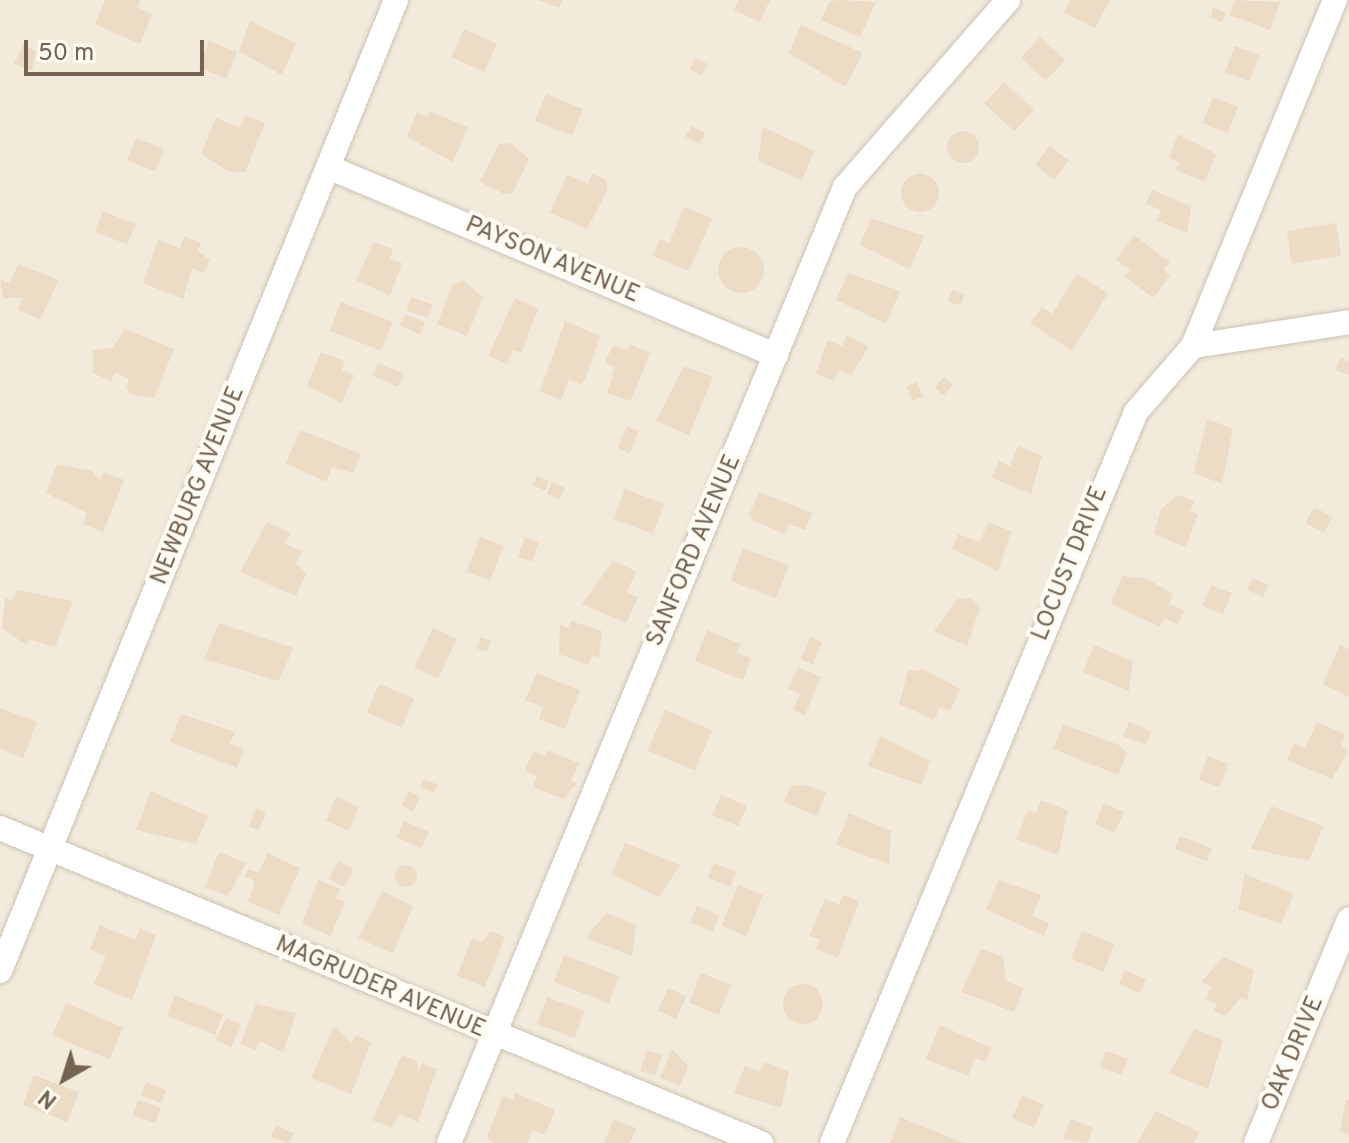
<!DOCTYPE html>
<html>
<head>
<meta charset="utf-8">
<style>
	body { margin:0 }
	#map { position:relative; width:1349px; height:1143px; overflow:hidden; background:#fbf8ed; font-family:Overpass,sans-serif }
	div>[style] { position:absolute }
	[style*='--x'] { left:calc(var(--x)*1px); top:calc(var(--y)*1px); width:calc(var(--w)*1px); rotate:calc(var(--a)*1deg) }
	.residential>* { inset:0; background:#f2ebdc; transform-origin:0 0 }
	.building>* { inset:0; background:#ecdbc5; transform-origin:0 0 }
	.round { border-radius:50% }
	.roads { filter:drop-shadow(0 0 2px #cdc2b3) drop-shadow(0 0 2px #cdc2b3) }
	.street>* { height:24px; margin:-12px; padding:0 12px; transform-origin:12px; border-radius:12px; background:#fff }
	span { translate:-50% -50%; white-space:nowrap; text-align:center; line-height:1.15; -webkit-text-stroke:8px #fefbf3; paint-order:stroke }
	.street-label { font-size:24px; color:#756351 }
	.north { position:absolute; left:24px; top:1039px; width:80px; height:80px; -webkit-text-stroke:6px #fefbf3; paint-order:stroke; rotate:219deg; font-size:22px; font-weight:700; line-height:32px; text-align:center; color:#756351 }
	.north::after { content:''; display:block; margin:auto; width:28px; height:36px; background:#756351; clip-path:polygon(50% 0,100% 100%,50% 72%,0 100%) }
	.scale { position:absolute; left:24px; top:40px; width:180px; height:36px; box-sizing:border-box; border:4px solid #756351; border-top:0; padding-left:10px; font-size:24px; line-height:28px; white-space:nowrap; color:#756351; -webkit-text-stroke:6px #fefbf3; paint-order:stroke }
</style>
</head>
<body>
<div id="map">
	<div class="residential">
		<div style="left:0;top:0;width:1349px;height:1143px"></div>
	</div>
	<div class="building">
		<div style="clip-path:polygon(105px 0,140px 0,137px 8px,152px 14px,140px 44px,95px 24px)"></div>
		<div style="clip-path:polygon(538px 0,562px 0,559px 8px)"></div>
		<div style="clip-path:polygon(739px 0,770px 0,760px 22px,734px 10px)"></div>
		<div style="clip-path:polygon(841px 0,876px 2px,860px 37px,821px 20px,830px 1px)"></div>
		<div style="clip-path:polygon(1070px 0,1110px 0,1095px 28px,1064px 13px)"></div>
		<div style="clip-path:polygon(1235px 0,1280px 2px,1270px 30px,1229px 15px)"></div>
		<div style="clip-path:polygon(1213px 8px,1226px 13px,1222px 22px,1210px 18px)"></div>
		<div style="clip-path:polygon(250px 21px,296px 43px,282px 75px,239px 52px)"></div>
		<div style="clip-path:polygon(801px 25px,863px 53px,845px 87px,789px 53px)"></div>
		<div style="left:464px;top:29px;width:36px;height:31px;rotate:24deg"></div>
		<div style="left:1040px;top:37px;width:34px;height:28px;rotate:43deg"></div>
		<div style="left:209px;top:41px;width:30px;height:29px;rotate:21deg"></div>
		<div style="clip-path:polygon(23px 45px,36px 51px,32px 71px,14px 64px)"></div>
		<div style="left:1235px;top:46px;width:26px;height:28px;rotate:21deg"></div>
		<div style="left:695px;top:58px;width:14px;height:13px;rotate:25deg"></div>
		<div style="left:1004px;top:82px;width:41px;height:29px;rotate:43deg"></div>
		<div style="left:546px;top:94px;width:40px;height:29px;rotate:22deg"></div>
		<div style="left:1213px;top:97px;width:27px;height:28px;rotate:22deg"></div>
		<div style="clip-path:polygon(430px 111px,468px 127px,453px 162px,407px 137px,417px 112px,428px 117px)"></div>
		<div style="clip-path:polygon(245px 115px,265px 123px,245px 172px,230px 172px,201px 154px,216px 118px,240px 128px)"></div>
		<div style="left:691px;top:126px;width:16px;height:12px;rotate:27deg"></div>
		<div style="clip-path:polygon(763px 127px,814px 151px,802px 180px,758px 161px)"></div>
		<div class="round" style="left:947px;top:131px;width:32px;height:32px"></div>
		<div style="clip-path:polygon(1178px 134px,1216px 154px,1205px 182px,1176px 170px,1179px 162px,1169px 158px)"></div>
		<div style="left:136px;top:138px;width:30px;height:24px;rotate:21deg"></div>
		<div style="clip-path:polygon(511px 143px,529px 159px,512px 194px,504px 194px,480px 182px,499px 144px)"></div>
		<div style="left:1050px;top:146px;width:24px;height:24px;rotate:38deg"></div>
		<div class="round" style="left:901px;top:174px;width:38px;height:38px"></div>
		<div style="clip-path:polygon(592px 174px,607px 180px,607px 191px,587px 229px,550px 213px,567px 175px,588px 184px)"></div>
		<div style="clip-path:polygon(1152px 190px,1191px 206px,1187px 233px,1157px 221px,1161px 210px,1146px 204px)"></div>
		<div style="clip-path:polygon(684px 207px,712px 218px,689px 271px,653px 256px,660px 239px,669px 243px)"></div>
		<div style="left:103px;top:211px;width:35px;height:22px;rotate:22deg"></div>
		<div style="clip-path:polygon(871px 218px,924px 236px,910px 269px,860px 245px)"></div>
		<div style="left:1336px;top:223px;width:33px;height:50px;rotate:81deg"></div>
		<div style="clip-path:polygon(1134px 235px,1170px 262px,1163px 270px,1170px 275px,1153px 298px,1125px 277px,1130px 270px,1116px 259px)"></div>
		<div style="clip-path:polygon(184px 236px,201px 243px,198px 251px,210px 260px,204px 273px,192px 268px,183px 299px,143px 283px,158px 240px,180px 248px)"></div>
		<div style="clip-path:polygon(374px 242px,393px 249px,390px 259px,402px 263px,390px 296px,356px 280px)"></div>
		<div class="round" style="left:718px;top:247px;width:46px;height:46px"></div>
		<div style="clip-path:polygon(18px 264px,59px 280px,40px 319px,17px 310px,23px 298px,3px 298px,0 279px,10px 283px)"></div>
		<div style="clip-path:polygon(848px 273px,900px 291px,886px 324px,836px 300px)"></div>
		<div style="clip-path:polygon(1077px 274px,1108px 293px,1072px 351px,1030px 323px,1042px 307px,1052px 314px)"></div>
		<div style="clip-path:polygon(464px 281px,483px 297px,467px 336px,437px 324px,453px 284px)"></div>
		<div style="left:952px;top:290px;width:13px;height:12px;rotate:18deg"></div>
		<div style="left:411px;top:297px;width:23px;height:14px;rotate:20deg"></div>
		<div style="clip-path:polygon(515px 298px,538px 309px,521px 353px,513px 350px,507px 364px,488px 356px)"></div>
		<div style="left:341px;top:302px;width:55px;height:31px;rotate:21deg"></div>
		<div style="left:405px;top:314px;width:22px;height:13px;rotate:22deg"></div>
		<div style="clip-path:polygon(565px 321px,600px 336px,586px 377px,581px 384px,569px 380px,561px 400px,540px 391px)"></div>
		<div style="clip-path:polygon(125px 329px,174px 349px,154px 398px,133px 395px,126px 388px,129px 379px,115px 372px,111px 381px,93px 373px,93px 350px,112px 348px)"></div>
		<div style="clip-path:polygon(847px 335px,869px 347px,851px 375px,838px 370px,834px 381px,816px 374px,827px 340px,842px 346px)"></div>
		<div style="clip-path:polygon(630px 344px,650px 353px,631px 401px,607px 393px,615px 367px,605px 362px,613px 345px,627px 351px)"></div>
		<div style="clip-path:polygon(321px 352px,345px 361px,342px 370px,354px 375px,342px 403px,307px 386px)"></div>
		<div style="clip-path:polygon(1340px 358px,1349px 361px,1349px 375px,1336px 370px)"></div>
		<div style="left:378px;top:363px;width:28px;height:14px;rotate:23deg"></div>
		<div style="clip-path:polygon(684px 366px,713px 377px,689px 435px,656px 421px)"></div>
		<div style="left:944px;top:377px;width:12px;height:14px;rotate:42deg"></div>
		<div style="left:917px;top:382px;width:16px;height:11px;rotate:68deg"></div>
		<div style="clip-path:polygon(1207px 419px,1233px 429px,1222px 484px,1194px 473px)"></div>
		<div style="left:627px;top:426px;width:13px;height:24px;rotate:23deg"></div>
		<div style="clip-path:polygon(300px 430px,361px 454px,353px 473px,332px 467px,326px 482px,286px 463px)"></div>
		<div style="clip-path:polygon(1018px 446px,1042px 456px,1031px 494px,992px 478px,999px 461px,1010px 466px)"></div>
		<div style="clip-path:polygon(57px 464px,92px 471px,100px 480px,104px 472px,124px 480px,103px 532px,83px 524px,87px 513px,46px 493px)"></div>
		<div style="left:537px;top:476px;width:13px;height:10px;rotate:23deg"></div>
		<div style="left:552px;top:482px;width:14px;height:13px;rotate:25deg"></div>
		<div style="left:625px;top:489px;width:42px;height:32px;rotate:21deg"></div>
		<div style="clip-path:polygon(759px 492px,812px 513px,805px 530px,789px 524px,785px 534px,754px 521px,749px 515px)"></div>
		<div style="clip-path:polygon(1178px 495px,1194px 501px,1190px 511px,1198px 514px,1186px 547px,1154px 534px,1161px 509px)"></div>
		<div style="left:1314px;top:507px;width:21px;height:18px;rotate:28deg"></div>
		<div style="clip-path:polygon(267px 522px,290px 533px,285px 544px,302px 551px,296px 564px,306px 573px,296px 596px,240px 572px)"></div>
		<div style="clip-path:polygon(988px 522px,1011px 531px,998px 571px,952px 549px,958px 534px,980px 542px)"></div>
		<div style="left:480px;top:537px;width:25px;height:37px;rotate:21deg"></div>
		<div style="left:525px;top:537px;width:15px;height:21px;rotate:20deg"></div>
		<div style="left:743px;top:548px;width:49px;height:35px;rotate:21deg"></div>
		<div style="clip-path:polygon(613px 561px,636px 571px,627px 592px,638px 597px,626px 623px,582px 604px)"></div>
		<div style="clip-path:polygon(1122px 576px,1147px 579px,1173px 594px,1169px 604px,1184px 610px,1178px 624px,1164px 618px,1160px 627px,1111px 604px)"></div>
		<div style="left:1253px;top:578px;width:17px;height:13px;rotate:25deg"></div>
		<div style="left:1211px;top:585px;width:22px;height:23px;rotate:22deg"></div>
		<div style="clip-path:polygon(17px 590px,73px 601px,55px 647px,29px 639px,26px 645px,2px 628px,5px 598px,12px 601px)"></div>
		<div style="clip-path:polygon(970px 598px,980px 608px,967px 646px,934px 631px,957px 599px)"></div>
		<div style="clip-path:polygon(571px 621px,602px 631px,599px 658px,592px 655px,589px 665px,559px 654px,560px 625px,568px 628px)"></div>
		<div style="clip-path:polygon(219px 623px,293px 648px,279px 681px,204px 659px)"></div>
		<div style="left:433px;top:628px;width:26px;height:44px;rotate:25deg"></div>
		<div style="clip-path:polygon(707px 630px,741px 644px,737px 653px,751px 658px,743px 680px,695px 661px)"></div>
		<div style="left:481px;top:637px;width:11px;height:12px;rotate:22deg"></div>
		<div style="left:810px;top:637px;width:13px;height:24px;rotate:23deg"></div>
		<div style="clip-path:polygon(1094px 645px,1133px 661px,1129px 691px,1083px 672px)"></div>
		<div style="clip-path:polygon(1340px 645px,1349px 649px,1349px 697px,1323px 684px)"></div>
		<div style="clip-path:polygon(798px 667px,821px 677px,805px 715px,793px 710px,800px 694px,788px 689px)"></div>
		<div style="clip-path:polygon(923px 669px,960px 689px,950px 711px,940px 707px,934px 720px,899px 704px,908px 671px)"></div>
		<div style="clip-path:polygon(537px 673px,580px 690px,565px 729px,539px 719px,543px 707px,525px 700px)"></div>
		<div style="left:379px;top:684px;width:38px;height:31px;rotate:23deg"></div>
		<div style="clip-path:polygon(0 708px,37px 722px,23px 758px,0 749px)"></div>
		<div style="left:665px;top:710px;width:51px;height:44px;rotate:23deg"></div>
		<div style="clip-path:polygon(181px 714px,235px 732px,230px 744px,244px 749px,237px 768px,170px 742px)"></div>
		<div style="left:1129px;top:722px;width:24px;height:15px;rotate:22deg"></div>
		<div style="clip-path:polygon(1317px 722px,1345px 734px,1341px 745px,1348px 752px,1332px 779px,1287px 760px,1294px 743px,1305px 748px)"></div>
		<div style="clip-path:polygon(1063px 724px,1119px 745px,1127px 753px,1118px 775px,1053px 749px)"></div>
		<div style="clip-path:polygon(880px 736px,930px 761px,921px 785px,868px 766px)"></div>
		<div style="clip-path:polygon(548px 750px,579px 763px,571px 781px,577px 783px,564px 799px,533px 787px,537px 776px,525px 771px,533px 751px,545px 756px)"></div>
		<div style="left:1208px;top:756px;width:22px;height:25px;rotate:22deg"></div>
		<div style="left:424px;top:779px;width:15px;height:9px;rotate:23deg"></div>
		<div style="clip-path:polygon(806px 785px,826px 792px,817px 816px,784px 802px,791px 786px)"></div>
		<div style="clip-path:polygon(151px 791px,208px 816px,196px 844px,136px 830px)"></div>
		<div style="left:409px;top:791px;width:13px;height:16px;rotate:29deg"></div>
		<div style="left:721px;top:795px;width:28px;height:22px;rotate:23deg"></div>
		<div style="left:336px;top:797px;width:25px;height:26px;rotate:23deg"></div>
		<div style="clip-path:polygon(1041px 800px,1068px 811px,1058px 855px,1016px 839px,1028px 810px,1036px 813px)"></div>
		<div style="left:1104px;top:803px;width:22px;height:23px;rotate:24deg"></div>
		<div style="clip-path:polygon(1271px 806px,1323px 826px,1309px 861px,1251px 849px)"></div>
		<div style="left:256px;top:808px;width:11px;height:20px;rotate:22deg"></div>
		<div style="clip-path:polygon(849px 813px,891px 831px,889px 864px,836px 845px)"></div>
		<div style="left:404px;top:821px;width:27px;height:18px;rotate:24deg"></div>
		<div style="left:1180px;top:836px;width:34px;height:14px;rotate:21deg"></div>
		<div style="clip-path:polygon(625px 843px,680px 865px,659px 897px,612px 874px)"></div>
		<div style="clip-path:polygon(219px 852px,246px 863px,228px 896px,205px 887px)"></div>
		<div style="clip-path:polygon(267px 853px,300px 868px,279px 915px,248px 902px,255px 881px,245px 877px,248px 869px,259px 873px)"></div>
		<div style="left:339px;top:861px;width:17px;height:20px;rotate:31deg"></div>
		<div style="left:714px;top:863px;width:24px;height:16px;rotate:22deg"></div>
		<div class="round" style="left:395px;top:865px;width:22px;height:22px"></div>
		<div style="clip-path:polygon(1245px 874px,1294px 894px,1281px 924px,1238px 909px)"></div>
		<div style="clip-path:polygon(318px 880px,340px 889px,336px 898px,345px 901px,331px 936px,302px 924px)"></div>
		<div style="clip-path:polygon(999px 880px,1041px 895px,1032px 916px,1049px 923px,1044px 936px,986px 909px)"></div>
		<div style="left:738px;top:885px;width:27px;height:44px;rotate:22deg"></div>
		<div style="clip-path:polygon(383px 891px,413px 906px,393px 953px,358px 938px)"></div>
		<div style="clip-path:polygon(843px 895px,859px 901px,838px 958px,816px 949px,820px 939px,809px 936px,825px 899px,839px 905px)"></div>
		<div style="left:697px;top:906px;width:24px;height:18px;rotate:22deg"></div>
		<div style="clip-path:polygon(606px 913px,636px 925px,632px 956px,586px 938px)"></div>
		<div style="clip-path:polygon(100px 925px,135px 940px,140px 928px,156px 935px,132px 1000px,94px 984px,106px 956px,90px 949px)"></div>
		<div style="clip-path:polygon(490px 931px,505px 937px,485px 987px,457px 976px,472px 938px,482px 942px)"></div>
		<div style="left:1082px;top:931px;width:35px;height:30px;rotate:22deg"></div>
		<div style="clip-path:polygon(981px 949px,1003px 957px,1006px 981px,1024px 988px,1014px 1012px,961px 992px)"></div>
		<div style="left:564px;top:955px;width:59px;height:29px;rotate:21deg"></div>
		<div style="clip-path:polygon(1223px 957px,1254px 970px,1247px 1001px,1240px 998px,1226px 1016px,1214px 1011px,1217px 1004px,1206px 999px,1211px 986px,1201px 982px)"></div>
		<div style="left:1125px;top:970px;width:23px;height:15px;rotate:25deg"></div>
		<div style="left:701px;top:973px;width:32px;height:32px;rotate:22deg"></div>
		<div class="round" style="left:783px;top:984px;width:40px;height:40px"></div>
		<div style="left:668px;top:988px;width:20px;height:25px;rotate:24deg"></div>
		<div style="left:175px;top:995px;width:52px;height:22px;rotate:22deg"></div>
		<div style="left:547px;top:997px;width:40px;height:29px;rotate:20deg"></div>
		<div style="left:66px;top:1003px;width:62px;height:35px;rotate:23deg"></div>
		<div style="clip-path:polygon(256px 1004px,296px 1013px,283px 1052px,259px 1041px,255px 1050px,240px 1044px)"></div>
		<div style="left:226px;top:1018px;width:17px;height:24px;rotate:25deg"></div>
		<div style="clip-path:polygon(940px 1025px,991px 1048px,986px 1062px,975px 1058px,968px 1076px,926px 1059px)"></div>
		<div style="clip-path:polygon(334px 1026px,352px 1043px,355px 1035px,371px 1042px,351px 1094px,311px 1078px)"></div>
		<div style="clip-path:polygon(1195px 1029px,1223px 1040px,1208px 1089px,1169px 1073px)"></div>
		<div style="clip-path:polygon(672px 1049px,688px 1066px,680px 1086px,660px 1078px)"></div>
		<div style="left:647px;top:1050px;width:16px;height:22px;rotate:18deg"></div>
		<div style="left:1106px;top:1051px;width:23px;height:17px;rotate:20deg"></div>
		<div style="clip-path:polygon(402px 1055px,417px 1061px,419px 1071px,422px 1063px,437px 1069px,418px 1122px,398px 1114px,392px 1128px,372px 1120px)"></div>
		<div style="clip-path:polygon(764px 1062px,789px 1072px,781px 1108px,734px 1093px,745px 1066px,760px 1072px)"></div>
		<div style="left:34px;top:1075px;width:48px;height:32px;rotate:21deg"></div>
		<div style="left:146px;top:1082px;width:22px;height:14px;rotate:22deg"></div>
		<div style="clip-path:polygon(515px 1093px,555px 1110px,545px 1135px,533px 1130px,527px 1143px,493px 1143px,487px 1137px,503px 1096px,513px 1100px)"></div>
		<div style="left:1022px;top:1095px;width:24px;height:25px;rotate:24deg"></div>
		<div style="clip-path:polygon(1346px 1099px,1349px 1101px,1349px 1134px,1340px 1131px)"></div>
		<div style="left:138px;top:1100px;width:24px;height:16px;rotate:19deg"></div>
		<div style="clip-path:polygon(1156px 1111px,1199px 1132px,1194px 1143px,1137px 1143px)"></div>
		<div style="clip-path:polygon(900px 1117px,964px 1143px,890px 1143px)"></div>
		<div style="clip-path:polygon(613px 1119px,636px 1128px,630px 1143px,604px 1143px)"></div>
		<div style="clip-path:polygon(1071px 1119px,1093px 1128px,1087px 1143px,1063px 1139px)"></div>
		<div style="clip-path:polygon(276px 1125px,294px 1133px,289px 1143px,271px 1137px)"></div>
	</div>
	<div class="roads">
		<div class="street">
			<div style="--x:328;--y:167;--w:486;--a:22.8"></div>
			<div style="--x:1193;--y:346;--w:158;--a:-8.7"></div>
			<div style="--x:0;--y:828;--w:824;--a:22.49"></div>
			<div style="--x:0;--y:971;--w:1049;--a:-67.81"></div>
			<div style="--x:449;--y:1143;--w:1035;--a:-67.5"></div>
			<div style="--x:845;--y:187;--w:248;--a:-48.9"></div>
			<div style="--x:832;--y:1143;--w:792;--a:-67.42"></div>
			<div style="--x:1136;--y:412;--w:87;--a:-49.2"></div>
			<div style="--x:1193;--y:346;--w:374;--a:-67.7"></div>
			<div style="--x:1256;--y:1143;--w:242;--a:-67.4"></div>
		</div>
	</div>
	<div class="street-label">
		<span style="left:552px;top:261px;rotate:23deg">PAYSON AVENUE</span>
		<span style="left:199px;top:486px;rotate:-68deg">NEWBURG AVENUE</span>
		<span style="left:695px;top:551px;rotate:-67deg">SANFORD AVENUE</span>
		<span style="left:1071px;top:564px;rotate:-68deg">LOCUST DRIVE</span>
		<span style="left:380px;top:988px;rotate:23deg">MAGRUDER AVENUE</span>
		<span style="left:1294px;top:1054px;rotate:-67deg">OAK DRIVE</span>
	</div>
	<div class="north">N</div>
	<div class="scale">50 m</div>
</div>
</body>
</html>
